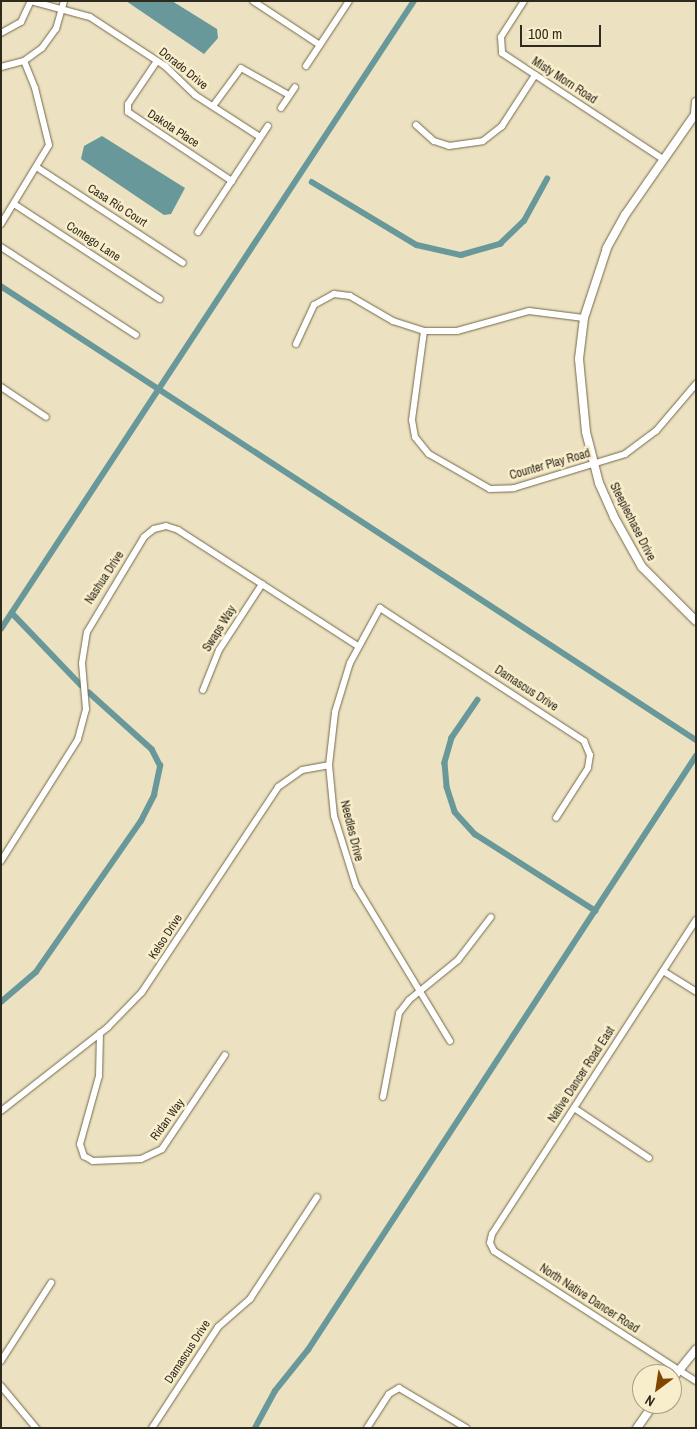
<!DOCTYPE html>
<html>
<head>
<meta charset="utf-8">
<style>
	body { margin:0 }
	#map { position:relative; width:697px; height:1429px; overflow:hidden; background:#ece1c0; font-family:"Archivo Narrow",sans-serif }
	div>[style] { position:absolute }
	[style*='--x'] { left:calc(var(--x)*1px); top:calc(var(--y)*1px); width:calc(var(--w)*1px); rotate:calc(var(--a)*1deg) }
	.water>* { inset:0; background:#689899 }
	.canal>* { height:5.5px; margin:-2.75px; padding:0 2.75px; transform-origin:2.75px; border-radius:2.75px; background:#689899 }
	.roads { filter:drop-shadow(0 0 1px #73694b) drop-shadow(0 0 1px #73694b) }
	.minor>* { height:6px; margin:-3px; padding:0 3px; transform-origin:3px; border-radius:3px; background:#fff }
	.tertiary>* { height:8px; margin:-4px; padding:0 4px; transform-origin:4px; border-radius:4px; background:#fff }
	span { translate:-50% -50%; white-space:nowrap; text-align:center; line-height:1.15; -webkit-text-stroke:5px #f9eecc; paint-order:stroke }
	.street-label { font-size:12px; color:#2e2a1d }
	.frame { position:absolute; inset:0; border:2px solid #2e2a1d; pointer-events:none }
	.north { position:absolute; left:632px; top:1364px; width:50px; height:50px; box-sizing:border-box; background:#f9eecc; border:1px solid #a8a086; border-radius:50%; rotate:211deg; font-size:14px; font-weight:700; line-height:20px; text-align:center; color:#2e2a1d }
	.north::after { content:''; display:block; margin:auto; width:18px; height:22px; background:#824500; clip-path:polygon(50% 0,100% 100%,50% 72%,0 100%) }
	.scale { position:absolute; left:520px; top:25px; width:81px; height:22px; box-sizing:border-box; border:2px solid #2e2a1d; border-top:0; padding-left:6px; font-size:15px; line-height:18px; white-space:nowrap; color:#2e2a1d; -webkit-text-stroke:4px #f9eecc; paint-order:stroke }
</style>
</head>
<body>
<div id="map">
	<div class="water">
		<div style="clip-path:polygon(126px 1px,172px 1px,217px 29px,218px 38px,204px 54px)"></div>
		<div style="clip-path:polygon(102px 136px,185px 188px,171px 214px,164px 215px,81px 159px,84px 146px)"></div>
	</div>
	<div class="canal">
		<div style="--x:312;--y:182;--w:122;--a:31"></div>
		<div style="--x:417;--y:245;--w:45;--a:12.8"></div>
		<div style="--x:461;--y:255;--w:41;--a:-15.8"></div>
		<div style="--x:500;--y:244;--w:33;--a:-44"></div>
		<div style="--x:524;--y:221;--w:48;--a:-61.3"></div>
		<div style="--x:1;--y:286;--w:830;--a:33.15"></div>
		<div style="--x:12;--y:613;--w:100;--a:46.2"></div>
		<div style="--x:1;--y:629;--w:752;--a:-56.67"></div>
		<div style="--x:478;--y:700;--w:46;--a:124.4"></div>
		<div style="--x:452;--y:738;--w:26;--a:106"></div>
		<div style="--x:445;--y:763;--w:24;--a:85"></div>
		<div style="--x:447;--y:787;--w:26;--a:72"></div>
		<div style="--x:455;--y:812;--w:30;--a:48"></div>
		<div style="--x:475;--y:834;--w:143;--a:32.5"></div>
		<div style="--x:1;--y:1002;--w:46;--a:-40.6"></div>
		<div style="--x:36;--y:972;--w:184;--a:-55.2"></div>
		<div style="--x:141;--y:821;--w:29;--a:-63"></div>
		<div style="--x:154;--y:795;--w:30;--a:-78"></div>
		<div style="--x:160;--y:766;--w:18;--a:-117"></div>
		<div style="--x:152;--y:750;--w:85;--a:-137.9"></div>
		<div style="--x:255;--y:1428;--w:42;--a:-61.6"></div>
		<div style="--x:275;--y:1391;--w:53;--a:-51.2"></div>
		<div style="--x:308;--y:1350;--w:709;--a:-56.85"></div>
	</div>
	<div class="roads">
		<div class="minor">
			<div style="--x:31;--y:1;--w:61;--a:15.2"></div>
			<div style="--x:90;--y:17;--w:90;--a:33.2"></div>
			<div style="--x:165;--y:66;--w:42;--a:44"></div>
			<div style="--x:195;--y:95;--w:77;--a:32.9"></div>
			<div style="--x:253;--y:1;--w:80;--a:33.3"></div>
			<div style="--x:524;--y:1;--w:43;--a:122.6"></div>
			<div style="--x:501;--y:37;--w:16;--a:86"></div>
			<div style="--x:502;--y:53;--w:194;--a:33.4"></div>
			<div style="--x:1;--y:33;--w:23;--a:-29"></div>
			<div style="--x:21;--y:22;--w:23;--a:-65"></div>
			<div style="--x:157;--y:61;--w:52;--a:124"></div>
			<div style="--x:128;--y:104;--w:8;--a:90"></div>
			<div style="--x:128;--y:112;--w:125;--a:33.6"></div>
			<div style="--x:306;--y:66;--w:78;--a:-56.5"></div>
			<div style="--x:1;--y:67;--w:24;--a:-15"></div>
			<div style="--x:24;--y:61;--w:22;--a:-36"></div>
			<div style="--x:42;--y:48;--w:24;--a:-54"></div>
			<div style="--x:56;--y:29;--w:29;--a:-74"></div>
			<div style="--x:213;--y:106;--w:47;--a:-53.6"></div>
			<div style="--x:241;--y:68;--w:55;--a:29.4"></div>
			<div style="--x:281;--y:108;--w:25;--a:-56"></div>
			<div style="--x:416;--y:125;--w:24;--a:42"></div>
			<div style="--x:434;--y:141;--w:16;--a:18"></div>
			<div style="--x:449;--y:146;--w:34;--a:-8"></div>
			<div style="--x:483;--y:141;--w:24;--a:-38"></div>
			<div style="--x:502;--y:126;--w:61;--a:-57.1"></div>
			<div style="--x:38;--y:168;--w:173;--a:33.2"></div>
			<div style="--x:14;--y:204;--w:174;--a:33.1"></div>
			<div style="--x:1;--y:224;--w:92;--a:-58.7"></div>
			<div style="--x:49;--y:145;--w:59;--a:-103.8"></div>
			<div style="--x:35;--y:88;--w:29;--a:-112"></div>
			<div style="--x:198;--y:232;--w:127;--a:-56.6"></div>
			<div style="--x:1;--y:247;--w:161;--a:33.1"></div>
			<div style="--x:424;--y:331;--w:90;--a:97.7"></div>
			<div style="--x:412;--y:420;--w:17;--a:80"></div>
			<div style="--x:415;--y:437;--w:22;--a:51"></div>
			<div style="--x:429;--y:454;--w:70;--a:29.8"></div>
			<div style="--x:490;--y:489;--w:24;--a:-2"></div>
			<div style="--x:514;--y:488;--w:116;--a:-17"></div>
			<div style="--x:625;--y:454;--w:39;--a:-37"></div>
			<div style="--x:656;--y:431;--w:62;--a:-49.6"></div>
			<div style="--x:296;--y:344;--w:43;--a:-65.2"></div>
			<div style="--x:314;--y:305;--w:23;--a:-29"></div>
			<div style="--x:334;--y:294;--w:16;--a:7"></div>
			<div style="--x:350;--y:296;--w:50;--a:30.2"></div>
			<div style="--x:393;--y:321;--w:33;--a:18"></div>
			<div style="--x:424;--y:331;--w:33;--a:0"></div>
			<div style="--x:457;--y:331;--w:75;--a:-15.5"></div>
			<div style="--x:529;--y:311;--w:55;--a:7.3"></div>
			<div style="--x:1;--y:387;--w:54;--a:33.7"></div>
			<div style="--x:203;--y:690;--w:43;--a:-68.2"></div>
			<div style="--x:219;--y:650;--w:79;--a:-56.9"></div>
			<div style="--x:1;--y:861;--w:144;--a:-57.7"></div>
			<div style="--x:78;--y:739;--w:31;--a:-75"></div>
			<div style="--x:86;--y:709;--w:46;--a:-95"></div>
			<div style="--x:82;--y:663;--w:31;--a:-81"></div>
			<div style="--x:87;--y:632;--w:111;--a:-59"></div>
			<div style="--x:144;--y:537;--w:13;--a:-39"></div>
			<div style="--x:154;--y:529;--w:12;--a:-14"></div>
			<div style="--x:166;--y:526;--w:13;--a:18"></div>
			<div style="--x:178;--y:530;--w:214;--a:32.8"></div>
			<div style="--x:696;--y:920;--w:374;--a:123"></div>
			<div style="--x:492;--y:1234;--w:9;--a:103"></div>
			<div style="--x:490;--y:1243;--w:9;--a:63"></div>
			<div style="--x:494;--y:1251;--w:240;--a:32.8"></div>
			<div style="--x:663;--y:971;--w:39;--a:32"></div>
			<div style="--x:100;--y:1033;--w:43;--a:91.3"></div>
			<div style="--x:99;--y:1076;--w:71;--a:105.6"></div>
			<div style="--x:80;--y:1144;--w:13;--a:72"></div>
			<div style="--x:84;--y:1156;--w:10;--a:29"></div>
			<div style="--x:93;--y:1161;--w:48;--a:-2.4"></div>
			<div style="--x:141;--y:1159;--w:23;--a:-25"></div>
			<div style="--x:162;--y:1149;--w:113;--a:-56.2"></div>
			<div style="--x:450;--y:1041;--w:181;--a:-121.2"></div>
			<div style="--x:356;--y:886;--w:73;--a:-107.4"></div>
			<div style="--x:334;--y:816;--w:51;--a:-95.6"></div>
			<div style="--x:329;--y:765;--w:53;--a:-83.5"></div>
			<div style="--x:335;--y:712;--w:51;--a:-73"></div>
			<div style="--x:350;--y:663;--w:63;--a:-61.4"></div>
			<div style="--x:380;--y:608;--w:244;--a:33.1"></div>
			<div style="--x:584;--y:741;--w:15;--a:67"></div>
			<div style="--x:590;--y:755;--w:13;--a:99"></div>
			<div style="--x:588;--y:768;--w:59;--a:122.6"></div>
			<div style="--x:383;--y:1097;--w:86;--a:-79.2"></div>
			<div style="--x:399;--y:1013;--w:16;--a:-52"></div>
			<div style="--x:409;--y:1000;--w:63;--a:-39.2"></div>
			<div style="--x:458;--y:960;--w:54;--a:-52.5"></div>
			<div style="--x:574;--y:1108;--w:90;--a:33.7"></div>
			<div style="--x:1;--y:1111;--w:136;--a:-38.1"></div>
			<div style="--x:108;--y:1027;--w:49;--a:-45.8"></div>
			<div style="--x:142;--y:992;--w:246;--a:-56.4"></div>
			<div style="--x:278;--y:787;--w:29;--a:-35"></div>
			<div style="--x:302;--y:770;--w:27;--a:-10"></div>
			<div style="--x:1;--y:1361;--w:93;--a:-57.3"></div>
			<div style="--x:1;--y:1386;--w:55;--a:50.2"></div>
			<div style="--x:152;--y:1428;--w:121;--a:-56.8"></div>
			<div style="--x:218;--y:1327;--w:43;--a:-41.2"></div>
			<div style="--x:250;--y:1299;--w:122;--a:-56.7"></div>
			<div style="--x:367;--y:1428;--w:40;--a:-57.1"></div>
			<div style="--x:389;--y:1394;--w:12;--a:-31"></div>
			<div style="--x:399;--y:1388;--w:78;--a:30.8"></div>
		</div>
		<div class="tertiary">
			<div style="--x:695;--y:113;--w:11;--a:-85"></div>
			<div style="--x:696;--y:113;--w:124;--a:124.8"></div>
			<div style="--x:625;--y:215;--w:38;--a:119"></div>
			<div style="--x:607;--y:248;--w:74;--a:108.2"></div>
			<div style="--x:584;--y:318;--w:41;--a:97"></div>
			<div style="--x:579;--y:359;--w:73;--a:84.5"></div>
			<div style="--x:586;--y:432;--w:53;--a:75.7"></div>
			<div style="--x:599;--y:483;--w:37;--a:66"></div>
			<div style="--x:614;--y:517;--w:57;--a:60.8"></div>
			<div style="--x:642;--y:567;--w:76;--a:45"></div>
			<div style="--x:672;--y:1379;--w:38;--a:-51"></div>
			<div style="--x:637;--y:1428;--w:29;--a:-55"></div>
		</div>
	</div>
	<div class="street-label">
		<span style="left:183px;top:69px;rotate:39deg">Dorado Drive</span>
		<span style="left:564px;top:81px;rotate:33deg">Misty Morn Road</span>
		<span style="left:173px;top:129px;rotate:33deg">Dakota Place</span>
		<span style="left:117px;top:206px;rotate:33deg">Casa Rio Court</span>
		<span style="left:93px;top:242px;rotate:33deg">Contego Lane</span>
		<span style="left:550px;top:465px;rotate:-16deg">Counter Play Road</span>
		<span style="left:632px;top:522px;rotate:63deg">Steeplechase Drive</span>
		<span style="left:105px;top:578px;rotate:-57deg">Nashua Drive</span>
		<span style="left:220px;top:629px;rotate:-58deg">Swaps Way</span>
		<span style="left:526px;top:689px;rotate:33deg">Damascus Drive</span>
		<span style="left:351px;top:831px;rotate:76deg">Needles Drive</span>
		<span style="left:166px;top:937px;rotate:-57deg">Kelso Drive</span>
		<span style="left:582px;top:1075px;rotate:-57deg">Native Dancer Road East</span>
		<span style="left:168px;top:1120px;rotate:-54deg">Ridan Way</span>
		<span style="left:589px;top:1299px;rotate:33deg">North Native Dancer Road</span>
		<span style="left:188px;top:1352px;rotate:-57deg">Damascus Drive</span>
	</div>
	<div class="frame"></div>
	<div class="north">N</div>
	<div class="scale">100 m</div>
</div>
</body>
</html>
